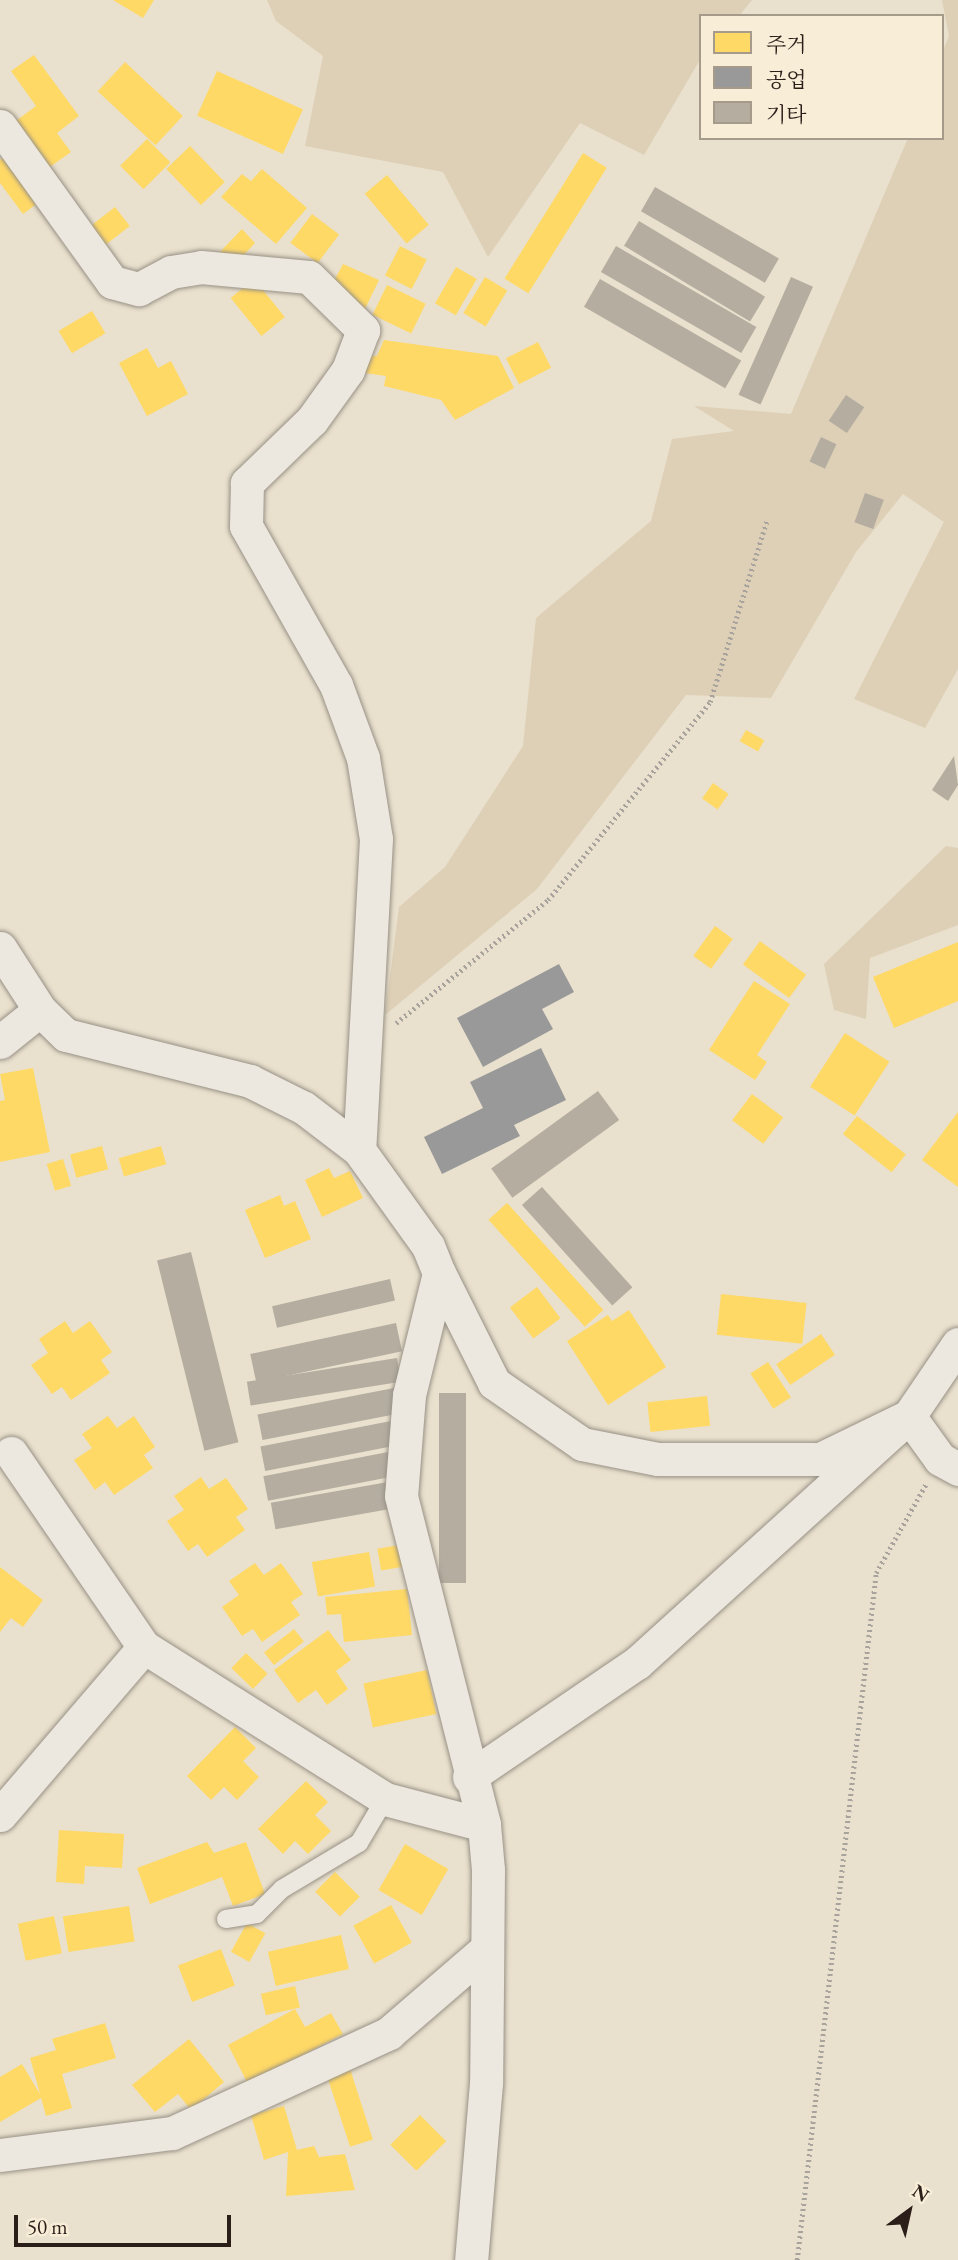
<!DOCTYPE html>
<html>
<head>
<meta charset="utf-8">
<style>
	body { margin:0 }
	#map { position:relative; width:958px; height:2260px; overflow:hidden; background:#e9e0cd; font-family:"EB Garamond","Noto Serif KR",serif }
	div>[style] { position:absolute }
	[style*='--x'] { left:calc(var(--x)*1px); top:calc(var(--y)*1px); width:calc(var(--w)*1px); rotate:calc(var(--a)*1deg) }
	.green>* { inset:0; background:#ddd0b6 }
	.homes>* { inset:0; background:#ffd966; transform-origin:0 0 }
	.industry>* { inset:0; background:#999 }
	.building>* { inset:0; background:#b4ada0; transform-origin:0 0 }
	.path>* { height:4.5px; margin-top:-2.25px; transform-origin:0; background:repeating-linear-gradient(90deg,#a8a49d 0 2px,transparent 0 5.5px) }
	.roads { filter:drop-shadow(0 0 2px #989186) drop-shadow(0 0 2px #989186) }
	.service>* { height:18px; margin:-9px; padding:0 9px; transform-origin:9px; border-radius:9px; background:#ece8df }
	.minor>* { height:33px; margin:-16.5px; padding:0 16.5px; transform-origin:16.5px; border-radius:16.5px; background:#ece8df }
	span { translate:-50% -50%; white-space:nowrap; text-align:center; line-height:1.15; -webkit-text-stroke:7px #f8edd7; paint-order:stroke }
	.legend { position:absolute; left:699px; top:14px; width:245px; height:126px; box-sizing:border-box; background:#f8edd7; border:2px solid #a69a8b; margin:0; padding:9px 12px; list-style:none; font-size:21px; color:#2b1d18 }
	.legend li { display:flex; align-items:center; gap:14px; height:35px }
	.legend b { width:35px; border:2px solid #a69a8b }
	.north { position:absolute; left:874px; top:2176px; width:70px; height:70px; -webkit-text-stroke:5px #f8edd7; paint-order:stroke; rotate:33deg; font-size:19px; font-weight:700; line-height:28px; text-align:center; color:#2b1d18 }
	.north::after { content:''; display:block; margin:auto; width:24px; height:32px; background:#2b1d18; clip-path:polygon(50% 0,100% 100%,50% 72%,0 100%) }
	.scale { position:absolute; left:14px; top:2215px; width:217px; height:32px; box-sizing:border-box; border:4px solid #2b1d18; border-top:0; padding-left:9px; font-size:21px; line-height:24px; white-space:nowrap; color:#2b1d18; -webkit-text-stroke:5px #f8edd7; paint-order:stroke }
</style>
</head>
<body>
<div id="map">
	<div class="green">
		<div style="clip-path:polygon(267px 0,752px 0,739px 16px,701px 16px,701px 58px,644px 155px,580px 123px,488px 257px,443px 172px,305px 146px,323px 56px,276px 21px)"></div>
		<div style="clip-path:polygon(942px 0,958px 0,958px 669px,925px 728px,854px 699px,944px 522px,903px 494px,856px 552px,771px 698px,686px 695px,537px 889px,385px 1015px,399px 907px,445px 867px,523px 746px,536px 618px,651px 521px,672px 439px,734px 431px,694px 406px,791px 414px,908px 138px,942px 138px,942px 53px,949px 36px)"></div>
		<div style="clip-path:polygon(946px 846px,958px 848px,958px 925px,870px 958px,866px 1019px,834px 1010px,824px 964px)"></div>
	</div>
	<div class="homes">
		<div style="clip-path:polygon(113px 0,154px 0,143px 18px)"></div>
		<div style="clip-path:polygon(34px 55px,79px 116px,57px 133px,71px 152px,47px 169px,13px 123px,36px 106px,11px 71px)"></div>
		<div style="left:125px;top:62px;width:79px;height:40px;rotate:43deg"></div>
		<div style="left:217px;top:71px;width:94px;height:49px;rotate:24deg"></div>
		<div style="left:147px;top:139px;width:33px;height:38px;rotate:45deg"></div>
		<div style="left:190px;top:146px;width:50px;height:33px;rotate:46deg"></div>
		<div style="left:583px;top:153px;width:28px;height:148px;rotate:32deg"></div>
		<div style="clip-path:polygon(9px 154px,42px 200px,23px 214px,0 183px,0 160px)"></div>
		<div style="clip-path:polygon(262px 169px,307px 208px,276px 244px,221px 197px,242px 174px,251px 181px)"></div>
		<div style="left:387px;top:175px;width:65px;height:29px;rotate:50deg"></div>
		<div style="left:115px;top:207px;width:24px;height:33px;rotate:52deg"></div>
		<div style="left:312px;top:214px;width:34px;height:36px;rotate:37deg"></div>
		<div style="clip-path:polygon(242px 229px,255px 243px,237px 262px,219px 253px)"></div>
		<div style="left:400px;top:246px;width:30px;height:33px;rotate:27deg"></div>
		<div style="clip-path:polygon(343px 264px,379px 280px,365px 309px,334px 281px)"></div>
		<div style="left:456px;top:267px;width:24px;height:42px;rotate:30deg"></div>
		<div style="left:485px;top:277px;width:26px;height:42px;rotate:31deg"></div>
		<div style="left:254px;top:279px;width:49px;height:30px;rotate:51deg"></div>
		<div style="left:387px;top:285px;width:43px;height:33px;rotate:26deg"></div>
		<div style="left:92px;top:311px;width:26px;height:39px;rotate:59deg"></div>
		<div style="clip-path:polygon(384px 340px,498px 356px,514px 388px,455px 420px,441px 400px,384px 386px,386px 376px,365px 373px,367px 356px,377px 356px)"></div>
		<div style="left:538px;top:342px;width:29px;height:36px;rotate:63deg"></div>
		<div style="clip-path:polygon(147px 348px,158px 368px,171px 361px,188px 394px,147px 416px,119px 363px)"></div>
		<div style="left:746px;top:730px;width:21px;height:13px;rotate:29deg"></div>
		<div style="left:713px;top:783px;width:19px;height:19px;rotate:35deg"></div>
		<div style="left:715px;top:926px;width:22px;height:37px;rotate:36deg"></div>
		<div style="left:760px;top:941px;width:57px;height:29px;rotate:36deg"></div>
		<div style="clip-path:polygon(958px 942px,958px 1001px,894px 1028px,873px 977px)"></div>
		<div style="clip-path:polygon(754px 981px,790px 1004px,757px 1055px,767px 1062px,755px 1080px,709px 1050px)"></div>
		<div style="left:845px;top:1033px;width:53px;height:64px;rotate:33deg"></div>
		<div style="clip-path:polygon(33px 1068px,50px 1152px,0 1162px,0 1101px,5px 1100px,0 1074px)"></div>
		<div style="left:752px;top:1094px;width:39px;height:33px;rotate:37deg"></div>
		<div style="clip-path:polygon(958px 1112px,958px 1187px,922px 1160px)"></div>
		<div style="left:857px;top:1116px;width:62px;height:23px;rotate:38deg"></div>
		<div style="left:102px;top:1146px;width:24px;height:33px;rotate:75deg"></div>
		<div style="left:161px;top:1146px;width:19px;height:44px;rotate:74deg"></div>
		<div style="left:63px;top:1159px;width:28px;height:17px;rotate:73deg"></div>
		<div style="clip-path:polygon(329px 1168px,334px 1178px,350px 1171px,363px 1198px,322px 1217px,305px 1180px)"></div>
		<div style="clip-path:polygon(280px 1195px,284px 1206px,295px 1201px,311px 1239px,265px 1258px,245px 1210px)"></div>
		<div style="left:507px;top:1203px;width:144px;height:25px;rotate:48deg"></div>
		<div style="left:537px;top:1287px;width:39px;height:34px;rotate:53deg"></div>
		<div style="left:721px;top:1294px;width:86px;height:41px;rotate:6deg"></div>
		<div style="clip-path:polygon(629px 1310px,666px 1367px,608px 1405px,567px 1341px,608px 1315px,612px 1321px)"></div>
		<div style="clip-path:polygon(65px 1321px,73px 1333px,90px 1321px,112px 1352px,101px 1360px,110px 1373px,71px 1400px,62px 1387px,52px 1394px,31px 1365px,48px 1353px,39px 1339px)"></div>
		<div style="left:821px;top:1334px;width:25px;height:54px;rotate:56deg"></div>
		<div style="left:768px;top:1362px;width:42px;height:21px;rotate:57deg"></div>
		<div style="left:707px;top:1396px;width:30px;height:60px;rotate:84deg"></div>
		<div style="clip-path:polygon(108px 1416px,117px 1428px,134px 1416px,155px 1447px,144px 1455px,153px 1468px,114px 1495px,105px 1482px,95px 1490px,74px 1460px,92px 1448px,82px 1434px)"></div>
		<div style="clip-path:polygon(201px 1477px,209px 1489px,226px 1478px,248px 1509px,236px 1517px,245px 1530px,207px 1557px,198px 1544px,188px 1551px,167px 1521px,184px 1510px,174px 1496px)"></div>
		<div style="left:399px;top:1545px;width:22px;height:22px;rotate:80deg"></div>
		<div style="left:369px;top:1552px;width:35px;height:58px;rotate:80deg"></div>
		<div style="clip-path:polygon(255px 1563px,264px 1575px,281px 1563px,303px 1594px,291px 1602px,300px 1615px,262px 1642px,253px 1629px,242px 1636px,222px 1607px,239px 1595px,229px 1581px)"></div>
		<div style="clip-path:polygon(0 1567px,43px 1600px,23px 1627px,11px 1618px,0 1632px)"></div>
		<div style="clip-path:polygon(407px 1589px,412px 1635px,344px 1642px,341px 1614px,327px 1615px,325px 1597px)"></div>
		<div style="left:294px;top:1629px;width:16px;height:38px;rotate:52deg"></div>
		<div style="clip-path:polygon(328px 1630px,351px 1660px,336px 1671px,348px 1689px,327px 1705px,316px 1690px,298px 1703px,274px 1670px)"></div>
		<div style="left:246px;top:1653px;width:30px;height:21px;rotate:44deg"></div>
		<div style="left:427px;top:1670px;width:45px;height:65px;rotate:78deg"></div>
		<div style="clip-path:polygon(235px 1727px,256px 1748px,243px 1761px,259px 1777px,237px 1800px,224px 1787px,211px 1800px,187px 1776px)"></div>
		<div style="clip-path:polygon(306px 1781px,328px 1802px,315px 1815px,331px 1831px,308px 1854px,295px 1841px,283px 1854px,258px 1829px)"></div>
		<div style="clip-path:polygon(59px 1830px,124px 1834px,122px 1868px,85px 1866px,84px 1884px,56px 1882px)"></div>
		<div style="clip-path:polygon(207px 1842px,214px 1853px,246px 1842px,265px 1894px,233px 1906px,222px 1877px,150px 1904px,137px 1868px)"></div>
		<div style="left:405px;top:1844px;width:50px;height:53px;rotate:30deg"></div>
		<div style="left:335px;top:1872px;width:35px;height:28px;rotate:45deg"></div>
		<div style="left:391px;top:1905px;width:43px;height:43px;rotate:61deg"></div>
		<div style="left:129px;top:1906px;width:36px;height:67px;rotate:81deg"></div>
		<div style="left:54px;top:1916px;width:38px;height:37px;rotate:78deg"></div>
		<div style="left:247px;top:1923px;width:21px;height:33px;rotate:29deg"></div>
		<div style="left:341px;top:1935px;width:35px;height:75px;rotate:77deg"></div>
		<div style="left:221px;top:1949px;width:39px;height:46px;rotate:69deg"></div>
		<div style="left:295px;top:1986px;width:22px;height:35px;rotate:77deg"></div>
		<div style="clip-path:polygon(295px 2009px,305px 2027px,331px 2013px,343px 2034px,248px 2084px,228px 2045px)"></div>
		<div style="clip-path:polygon(105px 2023px,116px 2058px,62px 2074px,72px 2108px,46px 2116px,41px 2098px,0 2122px,0 2077px,22px 2064px,40px 2094px,30px 2058px,56px 2050px,52px 2039px)"></div>
		<div style="clip-path:polygon(189px 2039px,224px 2082px,191px 2110px,178px 2094px,155px 2112px,132px 2085px)"></div>
		<div style="left:350px;top:2069px;width:74px;height:24px;rotate:72deg"></div>
		<div style="clip-path:polygon(284px 2106px,297px 2150px,314px 2146px,319px 2157px,345px 2154px,355px 2190px,286px 2196px,288px 2152px,264px 2160px,251px 2115px)"></div>
		<div style="left:420px;top:2115px;width:37px;height:42px;rotate:45deg"></div>
	</div>
	<div class="industry">
		<div style="clip-path:polygon(559px 964px,574px 992px,542px 1009px,553px 1029px,483px 1067px,457px 1018px)"></div>
		<div style="clip-path:polygon(541px 1048px,566px 1100px,514px 1125px,520px 1136px,442px 1174px,424px 1137px,483px 1108px,470px 1082px)"></div>
	</div>
	<div class="building">
		<div style="left:655px;top:187px;width:143px;height:28px;rotate:30deg"></div>
		<div style="left:639px;top:221px;width:147px;height:29px;rotate:31deg"></div>
		<div style="left:616px;top:246px;width:162px;height:30px;rotate:30deg"></div>
		<div style="left:791px;top:277px;width:24px;height:129px;rotate:24deg"></div>
		<div style="left:600px;top:279px;width:163px;height:32px;rotate:30deg"></div>
		<div style="left:846px;top:395px;width:22px;height:31px;rotate:34deg"></div>
		<div style="left:821px;top:437px;width:17px;height:27px;rotate:25deg"></div>
		<div style="left:865px;top:493px;width:20px;height:31px;rotate:20deg"></div>
		<div style="clip-path:polygon(954px 756px,958px 785px,948px 801px,932px 790px)"></div>
		<div style="left:598px;top:1091px;width:36px;height:132px;rotate:54deg"></div>
		<div style="left:542px;top:1187px;width:135px;height:27px;rotate:48deg"></div>
		<div style="left:191px;top:1252px;width:196px;height:35px;rotate:76deg"></div>
		<div style="left:390px;top:1279px;width:22px;height:121px;rotate:77deg"></div>
		<div style="left:396px;top:1323px;width:29px;height:149px;rotate:78deg"></div>
		<div style="left:397px;top:1358px;width:24px;height:152px;rotate:81deg"></div>
		<div style="left:394px;top:1388px;width:26px;height:139px;rotate:79deg"></div>
		<div style="left:439px;top:1393px;width:27px;height:190px"></div>
		<div style="left:391px;top:1421px;width:25px;height:133px;rotate:79deg"></div>
		<div style="left:388px;top:1452px;width:25px;height:127px;rotate:79deg"></div>
		<div style="left:388px;top:1482px;width:27px;height:119px;rotate:80deg"></div>
	</div>
	<div class="path">
		<div style="--x:396;--y:1023;--w:196;--a:-39"></div>
		<div style="--x:548;--y:900;--w:256;--a:-50.7"></div>
		<div style="--x:710;--y:702;--w:191;--a:-72.6"></div>
		<div style="--x:797;--y:2260;--w:692;--a:-83.44"></div>
		<div style="--x:876;--y:1573;--w:102;--a:-60.7"></div>
	</div>
	<div class="roads">
		<div class="service">
			<div style="--x:226;--y:1919;--w:31;--a:-9"></div>
			<div style="--x:257;--y:1914;--w:35;--a:-45"></div>
			<div style="--x:282;--y:1889;--w:90;--a:-30.9"></div>
			<div style="--x:359;--y:1843;--w:51;--a:-59.4"></div>
		</div>
		<div class="minor">
			<div style="--x:0;--y:126;--w:192;--a:54.3"></div>
			<div style="--x:112;--y:282;--w:28;--a:15"></div>
			<div style="--x:139;--y:289;--w:36;--a:-28"></div>
			<div style="--x:171;--y:272;--w:30;--a:-9"></div>
			<div style="--x:201;--y:267;--w:108;--a:5.3"></div>
			<div style="--x:309;--y:277;--w:76;--a:44.5"></div>
			<div style="--x:363;--y:330;--w:43;--a:110.6"></div>
			<div style="--x:348;--y:370;--w:62;--a:125.8"></div>
			<div style="--x:312;--y:420;--w:91;--a:135.9"></div>
			<div style="--x:247;--y:483;--w:43;--a:91.3"></div>
			<div style="--x:246;--y:526;--w:183;--a:60.5"></div>
			<div style="--x:336;--y:685;--w:78;--a:69.7"></div>
			<div style="--x:363;--y:758;--w:82;--a:80.9"></div>
			<div style="--x:376;--y:839;--w:311;--a:93.1"></div>
			<div style="--x:359;--y:1150;--w:118;--a:54.3"></div>
			<div style="--x:428;--y:1246;--w:29;--a:68"></div>
			<div style="--x:439;--y:1273;--w:126;--a:103.8"></div>
			<div style="--x:409;--y:1395;--w:101;--a:94.5"></div>
			<div style="--x:401;--y:1496;--w:339;--a:75.8"></div>
			<div style="--x:484;--y:1825;--w:45;--a:84.9"></div>
			<div style="--x:488;--y:1870;--w:213;--a:90.5"></div>
			<div style="--x:486;--y:2083;--w:178;--a:94.8"></div>
			<div style="--x:0;--y:948;--w:74;--a:57.2"></div>
			<div style="--x:40;--y:1010;--w:36;--a:44"></div>
			<div style="--x:66;--y:1035;--w:190;--a:14"></div>
			<div style="--x:250;--y:1081;--w:60;--a:26.6"></div>
			<div style="--x:304;--y:1108;--w:69;--a:37.4"></div>
			<div style="--x:0;--y:1042;--w:51;--a:-38.7"></div>
			<div style="--x:439;--y:1273;--w:123;--a:63.4"></div>
			<div style="--x:494;--y:1383;--w:107;--a:34.7"></div>
			<div style="--x:582;--y:1444;--w:77;--a:11.2"></div>
			<div style="--x:658;--y:1459;--w:162;--a:0"></div>
			<div style="--x:820;--y:1459;--w:99;--a:-25.8"></div>
			<div style="--x:909;--y:1416;--w:87;--a:-55.8"></div>
			<div style="--x:11;--y:1453;--w:235;--a:55.6"></div>
			<div style="--x:144;--y:1647;--w:285;--a:32.2"></div>
			<div style="--x:385;--y:1799;--w:102;--a:14.7"></div>
			<div style="--x:469;--y:1777;--w:203;--a:-34.2"></div>
			<div style="--x:637;--y:1663;--w:367;--a:-42.2"></div>
			<div style="--x:909;--y:1416;--w:53;--a:54.2"></div>
			<div style="--x:940;--y:1459;--w:21;--a:29"></div>
			<div style="--x:0;--y:1815;--w:221;--a:-49.4"></div>
			<div style="--x:0;--y:2155;--w:173;--a:-7.3"></div>
			<div style="--x:172;--y:2133;--w:239;--a:-24.7"></div>
			<div style="--x:389;--y:2033;--w:127;--a:-40.8"></div>
		</div>
	</div>
	<ul class="legend">
	<li><b style="height:19px;background:#ffd966"></b>주거</li>
	<li><b style="height:19px;background:#999"></b>공업</li>
	<li><b style="height:19px;background:#b4ada0"></b>기타</li>
	</ul>
	<div class="north">N</div>
	<div class="scale">50 m</div>
</div>
</body>
</html>
